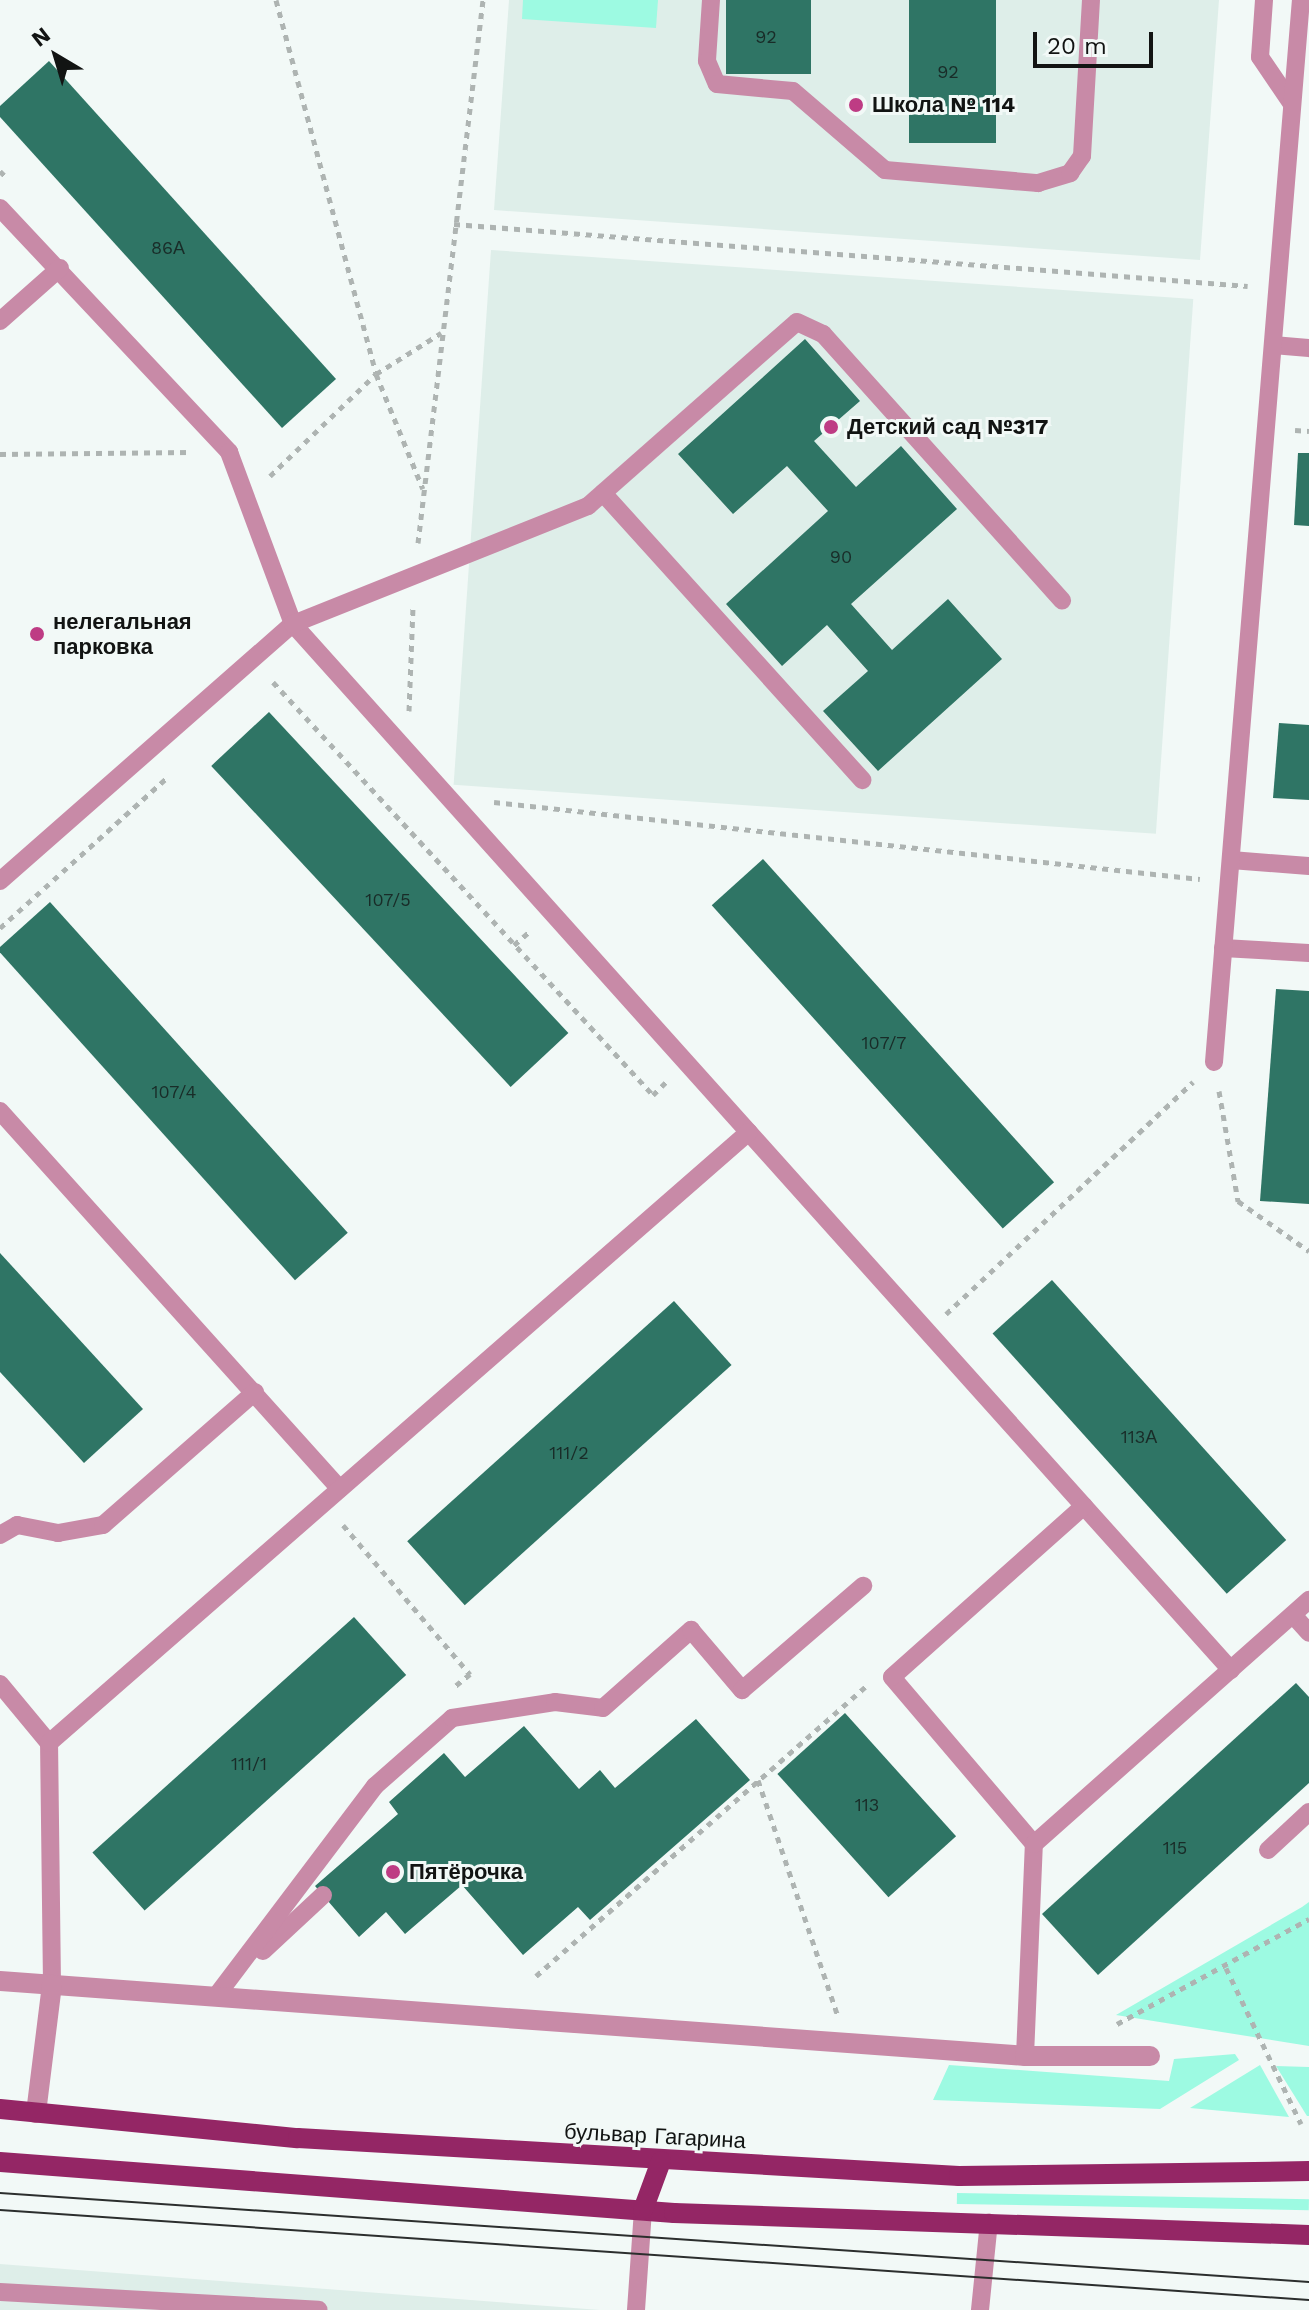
<!DOCTYPE html>
<html>
<head>
<meta charset="utf-8">
<style>
	body { margin:0 }
	#map { position:relative; width:1309px; height:2310px; overflow:hidden; background:#f2f9f7; font-family:"Work Sans",sans-serif }
	div>[style] { position:absolute }
	[style*='--x'] { left:calc(var(--x)*1px); top:calc(var(--y)*1px); width:calc(var(--w)*1px); rotate:calc(var(--a)*1deg) }
	.built>* { inset:0; background:#deeee9; transform-origin:0 0 }
	.green>* { inset:0; background:#9dfae2; transform-origin:0 0 }
	.building>* { inset:0; background:#2f7565; transform-origin:0 0 }
	.path>* { height:5px; margin-top:-2.5px; transform-origin:0; background:repeating-linear-gradient(90deg,#aeb4b2 0 6px,transparent 0 12px) }
	.service>* { height:18px; margin:-9px; padding:0 9px; transform-origin:9px; border-radius:9px; background:#c88aa7 }
	.minor>* { height:20px; margin:-10px; padding:0 10px; transform-origin:10px; border-radius:10px; background:#c88aa7 }
	.primary>* { height:20px; margin:-10px; padding:0 10px; transform-origin:10px; border-radius:10px; background:#942665 }
	.tram>* { height:2px; margin:-1px; padding:0 1px; transform-origin:1px; border-radius:1px; background:#2b2e2d }
	.dots>* { width:22px; height:22px; translate:-50% -50%; box-sizing:border-box; border:4px solid #f2f9f7; border-radius:50% }
	span { translate:-50% -50%; white-space:nowrap; text-align:center; line-height:1.15; -webkit-text-stroke:6px #f2f9f7; paint-order:stroke }
	.number-label { font-size:18px; color:#192c28 }
	.number-label span { -webkit-text-stroke-width:0 }
	.poi-label { font-size:22px; color:#121413; font-weight:700 }
	.left { translate:0 -50%; text-align:left }
	.street-label { font-size:22px; color:#121413 }
	.north { position:absolute; left:16px; top:16px; width:80px; height:80px; -webkit-text-stroke:6px #f2f9f7; paint-order:stroke; rotate:322deg; font-size:22px; font-weight:700; line-height:32px; text-align:center; color:#121413 }
	.north::after { content:''; display:block; margin:auto; width:28px; height:36px; background:#121413; clip-path:polygon(50% 0,100% 100%,50% 72%,0 100%) }
	.scale { position:absolute; left:1033px; top:32px; width:120px; height:36px; box-sizing:border-box; border:4px solid #121413; border-top:0; padding-left:10px; font-size:24px; line-height:28px; white-space:nowrap; color:#121413; -webkit-text-stroke:6px #f2f9f7; paint-order:stroke }
</style>
</head>
<body>
<div id="map">
	<div class="built">
		<div style="clip-path:polygon(509px 0,1219px 0,1200px 260px,494px 210px)"></div>
		<div style="left:491px;top:250px;width:704px;height:536px;rotate:4deg"></div>
		<div style="clip-path:polygon(0 2264px,600px 2310px,0 2310px)"></div>
	</div>
	<div class="green">
		<div style="clip-path:polygon(523px 0,658px 0,656px 28px,522px 19px)"></div>
		<div style="clip-path:polygon(1309px 1902px,1309px 2046px,1116px 2015px,1302px 1907px)"></div>
		<div style="clip-path:polygon(1235px 2054px,1239px 2060px,1160px 2109px,933px 2100px,949px 2065px,1169px 2081px,1174px 2059px)"></div>
		<div style="clip-path:polygon(1260px 2065px,1289px 2117px,1190px 2108px)"></div>
		<div style="clip-path:polygon(1276px 2066px,1309px 2067px,1309px 2116px,1307px 2116px)"></div>
		<div style="left:957px;top:2193px;width:352px;height:11px;rotate:1deg"></div>
	</div>
	<div class="building">
		<div style="left:726px;top:0;width:85px;height:74px"></div>
		<div style="left:909px;top:0;width:87px;height:143px"></div>
		<div style="clip-path:polygon(49px 61px,336px 379px,282px 428px,0 117px,0 106px)"></div>
		<div style="clip-path:polygon(805px 339px,860px 401px,814px 441px,856px 487px,901px 446px,957px 509px,851px 604px,892px 650px,948px 599px,1002px 659px,878px 771px,823px 711px,868px 671px,827px 625px,782px 666px,726px 604px,828px 511px,787px 466px,733px 514px,678px 454px)"></div>
		<div style="clip-path:polygon(1298px 453px,1309px 453px,1309px 526px,1294px 525px)"></div>
		<div style="left:269px;top:712px;width:439px;height:79px;rotate:47deg"></div>
		<div style="clip-path:polygon(1279px 723px,1309px 725px,1309px 800px,1273px 798px)"></div>
		<div style="left:763px;top:859px;width:435px;height:69px;rotate:48deg"></div>
		<div style="left:50px;top:902px;width:445px;height:71px;rotate:48deg"></div>
		<div style="clip-path:polygon(1276px 989px,1309px 991px,1309px 1204px,1260px 1201px)"></div>
		<div style="clip-path:polygon(0 1253px,143px 1409px,84px 1463px,0 1372px)"></div>
		<div style="left:1052px;top:1280px;width:350px;height:80px;rotate:48deg"></div>
		<div style="left:674px;top:1301px;width:86px;height:359px;rotate:48deg"></div>
		<div style="left:354px;top:1617px;width:78px;height:352px;rotate:48deg"></div>
		<div style="clip-path:polygon(1296px 1683px,1309px 1697px,1309px 1783px,1098px 1975px,1042px 1914px)"></div>
		<div style="left:845px;top:1713px;width:166px;height:91px;rotate:48deg"></div>
		<div style="clip-path:polygon(696px 1719px,750px 1780px,590px 1920px,578px 1907px,523px 1955px,462px 1885px,405px 1934px,386px 1912px,359px 1937px,315px 1886px,398px 1814px,389px 1802px,444px 1753px,465px 1777px,524px 1726px,579px 1789px,600px 1770px,615px 1788px)"></div>
	</div>
	<div class="path">
		<div style="--x:276;--y:0;--w:387;--a:75"></div>
		<div style="--x:376;--y:374;--w:124;--a:67.8"></div>
		<div style="--x:0;--y:171;--w:11;--a:45"></div>
		<div style="--x:454;--y:224;--w:796;--a:4.46"></div>
		<div style="--x:1295;--y:430;--w:14;--a:4"></div>
		<div style="--x:0;--y:454;--w:191;--a:-0.6"></div>
		<div style="--x:270;--y:476;--w:147;--a:-43.9"></div>
		<div style="--x:376;--y:374;--w:77;--a:-32.2"></div>
		<div style="--x:418;--y:543;--w:547;--a:-83.17"></div>
		<div style="--x:273;--y:682;--w:561;--a:47.38"></div>
		<div style="--x:653;--y:1095;--w:18;--a:-45"></div>
		<div style="--x:409;--y:711;--w:106;--a:-87.8"></div>
		<div style="--x:494;--y:802;--w:710;--a:6.22"></div>
		<div style="--x:0;--y:928;--w:227;--a:-42"></div>
		<div style="--x:514;--y:945;--w:23;--a:-41"></div>
		<div style="--x:1219;--y:1091;--w:112;--a:80.2"></div>
		<div style="--x:1238;--y:1201;--w:87;--a:35.2"></div>
		<div style="--x:946;--y:1314;--w:339;--a:-43.2"></div>
		<div style="--x:343;--y:1525;--w:196;--a:49.6"></div>
		<div style="--x:470;--y:1674;--w:19;--a:141"></div>
		<div style="--x:758;--y:1780;--w:247;--a:71.3"></div>
		<div style="--x:1226;--y:1968;--w:173;--a:64.3"></div>
		<div style="--x:536;--y:1976;--w:439;--a:-41.3"></div>
		<div style="--x:1117;--y:2024;--w:219;--a:-28.7"></div>
	</div>
	<div class="service">
		<div style="--x:711;--y:0;--w:61;--a:93.8"></div>
		<div style="--x:707;--y:61;--w:25;--a:67"></div>
		<div style="--x:717;--y:84;--w:76;--a:5.3"></div>
		<div style="--x:793;--y:91;--w:121;--a:40.7"></div>
		<div style="--x:885;--y:170;--w:154;--a:4.9"></div>
		<div style="--x:1038;--y:183;--w:34;--a:-17"></div>
		<div style="--x:1070;--y:173;--w:21;--a:-55"></div>
		<div style="--x:1082;--y:156;--w:156;--a:-86.7"></div>
		<div style="--x:1264;--y:0;--w:57;--a:94"></div>
		<div style="--x:1260;--y:57;--w:57;--a:55.8"></div>
		<div style="--x:0;--y:208;--w:335;--a:46.8"></div>
		<div style="--x:229;--y:452;--w:184;--a:69.6"></div>
		<div style="--x:293;--y:624;--w:1405;--a:48.12"></div>
		<div style="--x:0;--y:321;--w:80;--a:-41.5"></div>
		<div style="--x:1273;--y:345;--w:36;--a:5"></div>
		<div style="--x:603;--y:493;--w:387;--a:47.9"></div>
		<div style="--x:1231;--y:860;--w:78;--a:4.4"></div>
		<div style="--x:0;--y:881;--w:390;--a:-41.3"></div>
		<div style="--x:293;--y:624;--w:318;--a:-21.8"></div>
		<div style="--x:588;--y:506;--w:278;--a:-41.4"></div>
		<div style="--x:797;--y:322;--w:29;--a:25"></div>
		<div style="--x:823;--y:334;--w:358;--a:48.1"></div>
		<div style="--x:1223;--y:948;--w:86;--a:3.3"></div>
		<div style="--x:1214;--y:1062;--w:1066;--a:-85.32"></div>
		<div style="--x:0;--y:1111;--w:508;--a:48.03"></div>
		<div style="--x:0;--y:1535;--w:20;--a:-30"></div>
		<div style="--x:17;--y:1525;--w:42;--a:11"></div>
		<div style="--x:58;--y:1533;--w:46;--a:-10.1"></div>
		<div style="--x:103;--y:1525;--w:202;--a:-41.2"></div>
		<div style="--x:1293;--y:1615;--w:24;--a:48"></div>
		<div style="--x:0;--y:1684;--w:77;--a:50.3"></div>
		<div style="--x:1034;--y:1844;--w:219;--a:-130.4"></div>
		<div style="--x:892;--y:1677;--w:257;--a:-41.7"></div>
		<div style="--x:1268;--y:1850;--w:56;--a:-42.8"></div>
		<div style="--x:263;--y:1951;--w:82;--a:-43"></div>
		<div style="--x:52;--y:1985;--w:242;--a:-90.7"></div>
		<div style="--x:49;--y:1743;--w:929;--a:-41.12"></div>
		<div style="--x:217;--y:1995;--w:262;--a:-52.9"></div>
		<div style="--x:375;--y:1786;--w:103;--a:-41.4"></div>
		<div style="--x:452;--y:1718;--w:104;--a:-8.8"></div>
		<div style="--x:555;--y:1702;--w:48;--a:7.1"></div>
		<div style="--x:603;--y:1708;--w:118;--a:-41.6"></div>
		<div style="--x:691;--y:1630;--w:79;--a:49.6"></div>
		<div style="--x:742;--y:1690;--w:160;--a:-40.7"></div>
		<div style="--x:1025;--y:2056;--w:212;--a:-87.6"></div>
		<div style="--x:1034;--y:1844;--w:368;--a:-41.6"></div>
		<div style="--x:0;--y:2292;--w:319;--a:3.2"></div>
		<div style="--x:636;--y:2310;--w:100;--a:-86"></div>
		<div style="--x:980;--y:2310;--w:88;--a:-84.2"></div>
	</div>
	<div class="minor">
		<div style="--x:0;--y:1981;--w:1028;--a:4.18"></div>
		<div style="--x:1025;--y:2056;--w:125;--a:0"></div>
		<div style="--x:36;--y:2113;--w:129;--a:-82.9"></div>
	</div>
	<div class="primary">
		<div style="--x:0;--y:2109;--w:299;--a:5.6"></div>
		<div style="--x:298;--y:2138;--w:662;--a:3.29"></div>
		<div style="--x:959;--y:2176;--w:350;--a:-0.8"></div>
		<div style="--x:0;--y:2162;--w:676;--a:4.33"></div>
		<div style="--x:674;--y:2213;--w:635;--a:1.98"></div>
		<div style="--x:643;--y:2210;--w:52;--a:-69.8"></div>
	</div>
	<div class="tram">
		<div style="--x:0;--y:2193;--w:1312;--a:3.89"></div>
		<div style="--x:0;--y:2210;--w:1312;--a:3.93"></div>
	</div>
	<div class="dots">
		<div style="left:856px;top:105px;background:#be3c84"></div>
		<div style="left:831px;top:427px;background:#be3c84"></div>
		<div style="left:37px;top:634px;background:#be3c84"></div>
		<div style="left:393px;top:1872px;background:#be3c84"></div>
	</div>
	<div class="number-label">
		<span style="left:766px;top:37px">92</span>
		<span style="left:948px;top:72px">92</span>
		<span style="left:168px;top:248px">86А</span>
		<span style="left:841px;top:557px">90</span>
		<span style="left:388px;top:900px">107/5</span>
		<span style="left:884px;top:1043px">107/7</span>
		<span style="left:174px;top:1092px">107/4</span>
		<span style="left:1139px;top:1437px">113А</span>
		<span style="left:569px;top:1453px">111/2</span>
		<span style="left:249px;top:1764px">111/1</span>
		<span style="left:867px;top:1805px">113</span>
		<span style="left:1175px;top:1848px">115</span>
	</div>
	<div class="poi-label">
		<span class="left" style="left:872px;top:105px">Школа № 114</span>
		<span class="left" style="left:847px;top:427px">Детский сад №317</span>
		<span class="left" style="left:53px;top:634px">нелегальная<br>парковка</span>
		<span class="left" style="left:409px;top:1872px">Пятёрочка</span>
	</div>
	<div class="street-label">
		<span style="left:655px;top:2136px;rotate:3deg">бульвар Гагарина</span>
	</div>
	<div class="north">N</div>
	<div class="scale">20 m</div>
</div>
</body>
</html>
